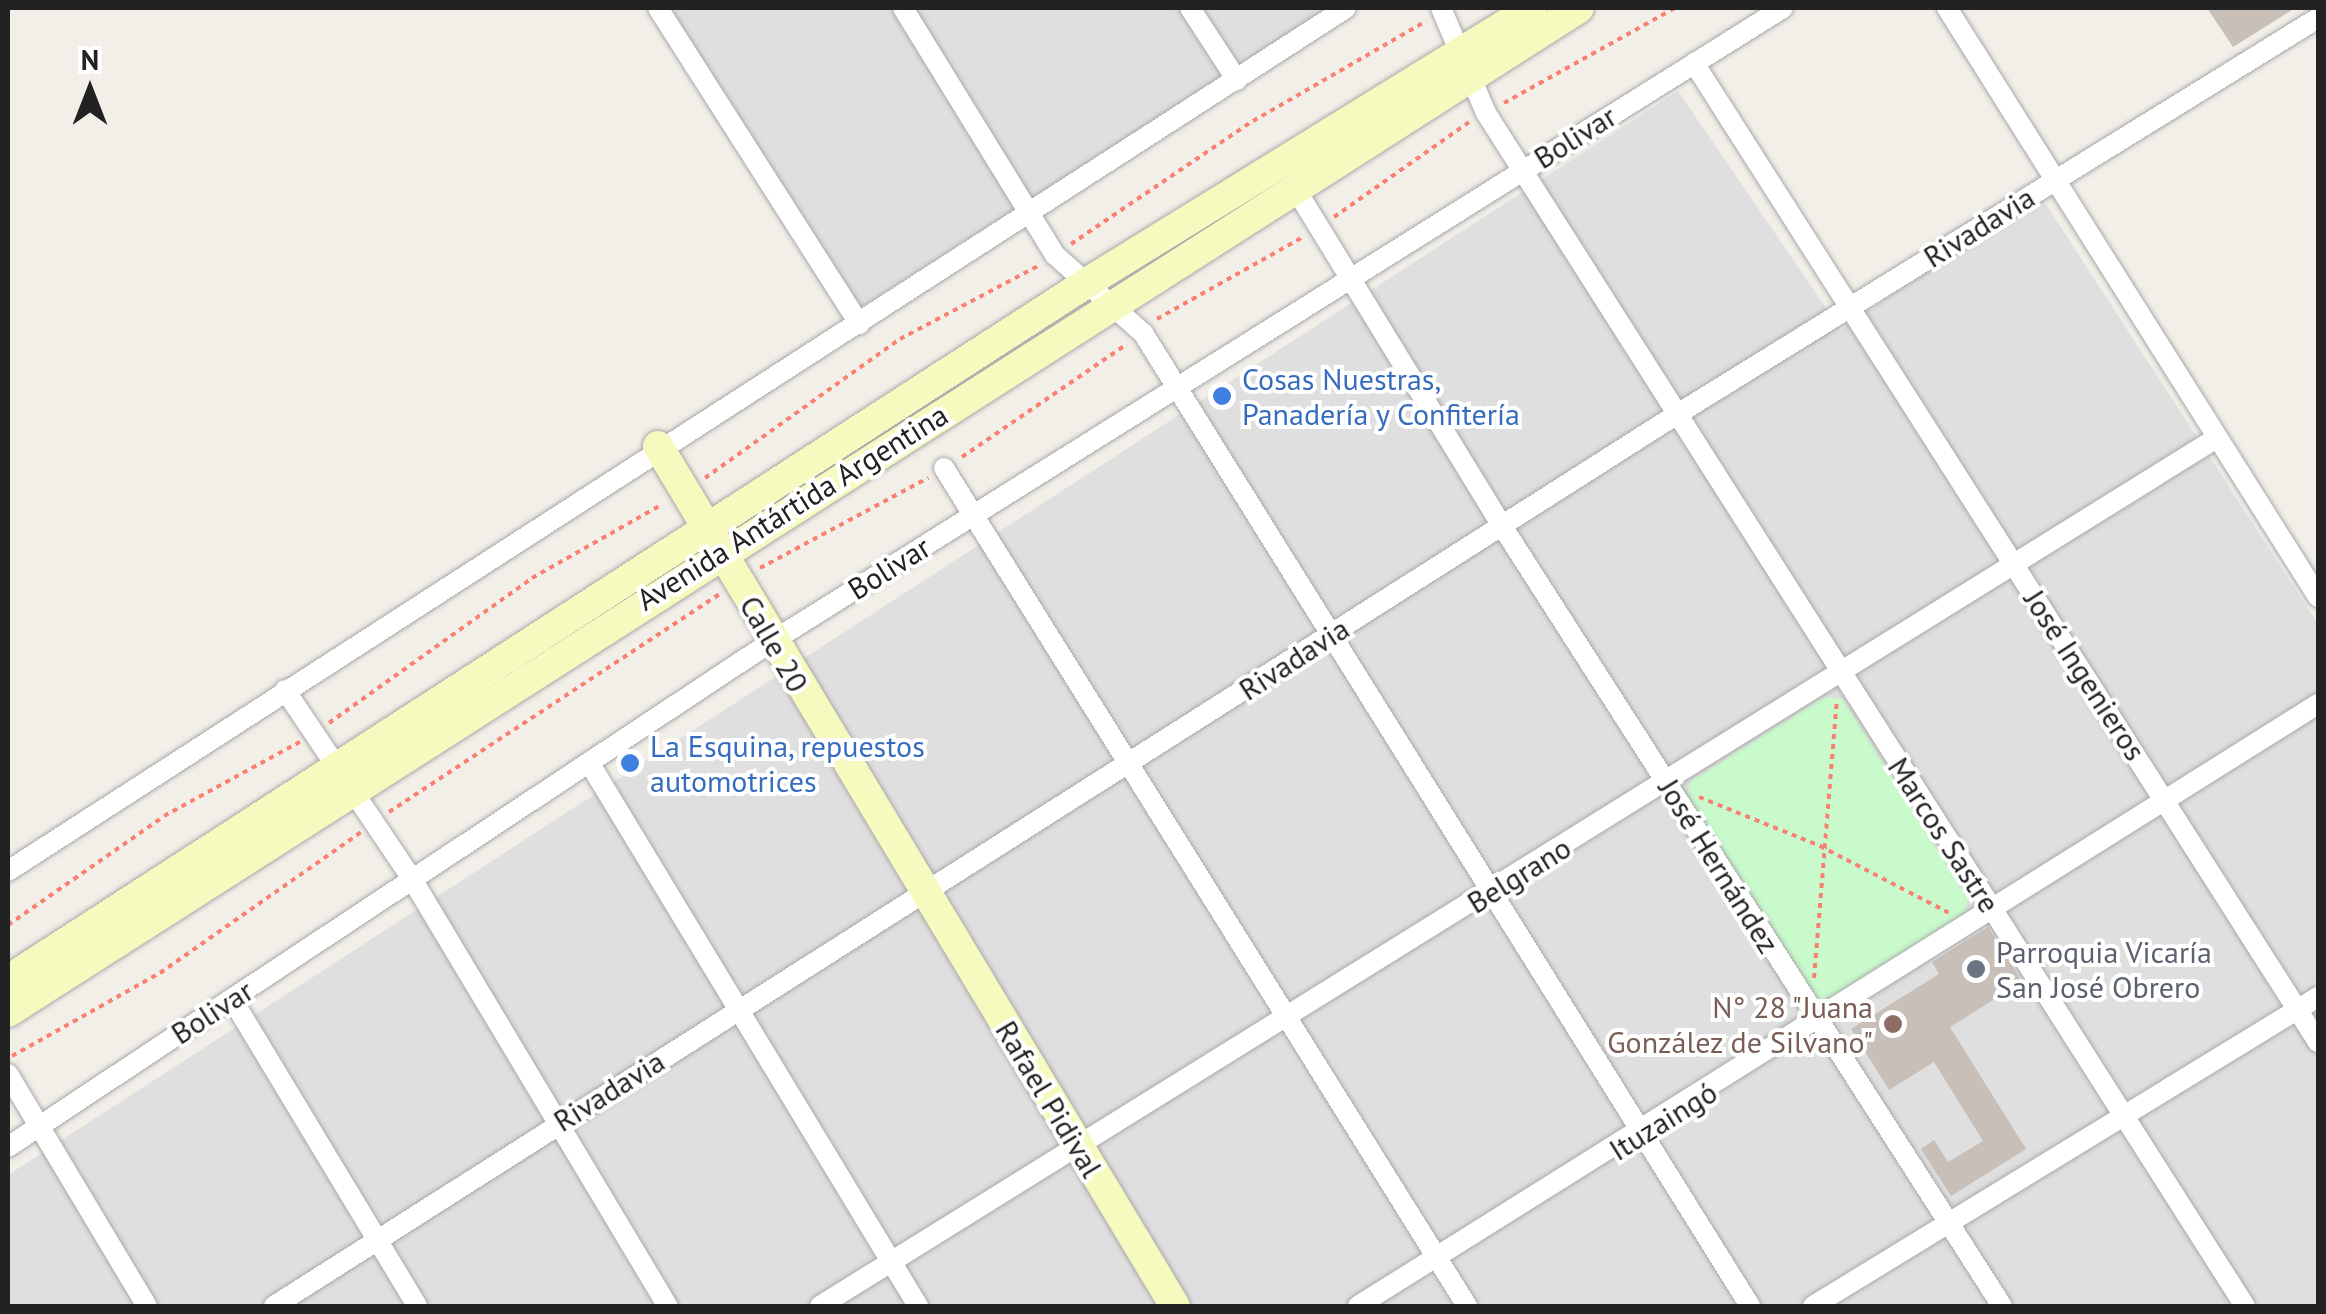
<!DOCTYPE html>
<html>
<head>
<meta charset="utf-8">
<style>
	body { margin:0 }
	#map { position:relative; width:2326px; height:1314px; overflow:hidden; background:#f2efe9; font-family:"PT Sans",sans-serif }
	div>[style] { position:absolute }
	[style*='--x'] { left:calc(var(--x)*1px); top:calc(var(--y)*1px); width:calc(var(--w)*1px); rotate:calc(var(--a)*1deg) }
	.residential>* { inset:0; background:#e0dfdf }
	.park>* { inset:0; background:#c8facc }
	.building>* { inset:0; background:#c7bfb8 }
	.path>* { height:4px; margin-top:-2px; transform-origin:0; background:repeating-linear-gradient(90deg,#fa8072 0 5px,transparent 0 10px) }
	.roads { filter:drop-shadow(0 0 2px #a9a9a9) drop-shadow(0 0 2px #a9a9a9) }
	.street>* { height:20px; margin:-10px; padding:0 10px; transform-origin:10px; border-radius:10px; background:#fff }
	.secondary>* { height:30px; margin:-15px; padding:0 15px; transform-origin:15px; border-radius:15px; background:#f7fabf }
	.dots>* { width:28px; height:28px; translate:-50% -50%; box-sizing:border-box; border:5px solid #fff; border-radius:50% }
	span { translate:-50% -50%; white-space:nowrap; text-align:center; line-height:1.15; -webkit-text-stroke:8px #fff; paint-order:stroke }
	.street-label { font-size:30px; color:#222 }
	.shop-label { font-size:30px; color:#366cbe }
	.left { translate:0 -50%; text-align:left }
	.worship-label { font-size:30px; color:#5b616d }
	.education-label { font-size:30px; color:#785e54 }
	.right { translate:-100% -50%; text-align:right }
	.frame { position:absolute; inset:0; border:10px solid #222; pointer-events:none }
	.north { position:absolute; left:40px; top:40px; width:100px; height:100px; -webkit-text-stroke:8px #fff; paint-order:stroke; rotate:0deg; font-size:28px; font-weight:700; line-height:40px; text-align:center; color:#222 }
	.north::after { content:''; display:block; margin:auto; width:35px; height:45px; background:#222; clip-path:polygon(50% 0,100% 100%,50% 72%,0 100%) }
</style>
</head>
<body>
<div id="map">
	<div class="residential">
		<div style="clip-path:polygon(670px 8px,1331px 8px,861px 307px)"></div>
		<div style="clip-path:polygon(1678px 91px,1841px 330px,2038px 192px,2318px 624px,2318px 1306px,8px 1306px,8px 1175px)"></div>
	</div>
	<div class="park">
		<div style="clip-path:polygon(1824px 697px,1843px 699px,1968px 900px,1965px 915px,1832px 1000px,1815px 998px,1687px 796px,1691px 781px)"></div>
	</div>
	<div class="building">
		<div style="clip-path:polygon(2207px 8px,2295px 8px,2233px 47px)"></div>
		<div style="clip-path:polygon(1988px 927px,2022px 982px,1950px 1027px,2026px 1149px,1951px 1196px,1921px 1149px,1934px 1140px,1948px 1162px,1983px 1141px,1934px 1062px,1889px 1090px,1851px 1029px,1939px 974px,1932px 962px)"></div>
	</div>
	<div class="path">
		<div style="--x:1504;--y:103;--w:196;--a:-29.1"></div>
		<div style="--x:1334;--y:217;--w:165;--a:-35.1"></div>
		<div style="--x:1071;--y:244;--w:220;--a:-34.1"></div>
		<div style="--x:1253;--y:121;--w:200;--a:-30"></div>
		<div style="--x:1157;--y:319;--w:170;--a:-29.3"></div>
		<div style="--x:962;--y:457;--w:200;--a:-34.4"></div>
		<div style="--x:705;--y:478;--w:239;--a:-35.5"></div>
		<div style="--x:900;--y:339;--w:156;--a:-27.9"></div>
		<div style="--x:760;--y:568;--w:191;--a:-28.2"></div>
		<div style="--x:329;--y:723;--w:249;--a:-35.5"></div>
		<div style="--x:532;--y:578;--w:150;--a:-29.5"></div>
		<div style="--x:1699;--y:797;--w:131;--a:22"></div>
		<div style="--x:1820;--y:846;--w:145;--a:27.4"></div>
		<div style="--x:389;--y:812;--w:396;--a:-33.4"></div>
		<div style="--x:8;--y:925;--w:190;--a:-34.9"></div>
		<div style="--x:164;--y:816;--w:155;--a:-28.6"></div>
		<div style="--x:1814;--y:978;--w:280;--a:-85.3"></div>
		<div style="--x:12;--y:1056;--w:170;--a:-29.3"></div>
		<div style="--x:160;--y:973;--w:246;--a:-35"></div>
	</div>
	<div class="roads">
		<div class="street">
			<div style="--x:658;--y:8;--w:375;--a:57.5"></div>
			<div style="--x:903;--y:8;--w:290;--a:58.4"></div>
			<div style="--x:1055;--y:255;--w:118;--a:41.6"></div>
			<div style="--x:1143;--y:333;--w:1147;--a:58.04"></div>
			<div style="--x:1190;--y:8;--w:86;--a:56.9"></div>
			<div style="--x:1441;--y:8;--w:114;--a:66.8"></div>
			<div style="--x:1486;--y:113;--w:1414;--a:57.54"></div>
			<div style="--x:1947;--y:8;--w:696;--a:57.79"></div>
			<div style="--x:1694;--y:63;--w:1161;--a:57.49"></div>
			<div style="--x:1295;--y:188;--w:396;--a:58.5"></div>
			<div style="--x:1502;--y:526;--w:926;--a:57.34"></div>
			<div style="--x:944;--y:468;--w:988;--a:58.03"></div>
			<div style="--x:285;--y:690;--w:228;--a:56.1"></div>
			<div style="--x:412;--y:879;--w:498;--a:59.1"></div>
			<div style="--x:590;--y:764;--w:634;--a:58.82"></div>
			<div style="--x:8;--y:871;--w:1592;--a:-32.82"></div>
			<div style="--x:232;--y:999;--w:358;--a:58.9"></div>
			<div style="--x:8;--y:1074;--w:270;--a:59.1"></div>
			<div style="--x:8;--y:1147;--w:915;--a:-33.5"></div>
			<div style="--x:771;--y:642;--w:1194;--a:-32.07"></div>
			<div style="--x:274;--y:1306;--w:1661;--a:-32.44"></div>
			<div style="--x:1676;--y:415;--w:755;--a:-31.73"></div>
			<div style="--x:820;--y:1306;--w:1642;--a:-31.86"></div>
			<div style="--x:1358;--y:1306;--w:1133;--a:-32.09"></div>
			<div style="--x:1813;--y:1306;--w:592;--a:-31.46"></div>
		</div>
		<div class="secondary">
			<div style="--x:658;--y:446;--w:1003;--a:58.99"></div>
			<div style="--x:8;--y:980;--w:1282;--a:-32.87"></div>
			<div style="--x:1085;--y:284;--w:525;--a:-31.69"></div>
			<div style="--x:8;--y:1012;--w:1864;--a:-32.58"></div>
		</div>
	</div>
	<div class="dots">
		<div style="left:1222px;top:396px;background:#3f7fe0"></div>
		<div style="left:630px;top:763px;background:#3f7fe0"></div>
		<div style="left:1976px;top:969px;background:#6b7280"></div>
		<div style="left:1893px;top:1024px;background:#8d6e63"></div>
	</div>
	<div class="street-label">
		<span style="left:1575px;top:137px;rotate:-32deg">Bolivar</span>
		<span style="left:1979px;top:227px;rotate:-32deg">Rivadavia</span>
		<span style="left:792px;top:507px;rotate:-32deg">Avenida Antártida Argentina</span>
		<span style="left:889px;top:568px;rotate:-32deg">Bolivar</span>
		<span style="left:774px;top:644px;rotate:60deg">Calle 20</span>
		<span style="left:1294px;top:659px;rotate:-33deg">Rivadavia</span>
		<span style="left:2085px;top:675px;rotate:57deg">José Ingenieros</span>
		<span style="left:1944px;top:835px;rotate:57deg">Marcos Sastre</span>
		<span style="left:1719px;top:866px;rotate:58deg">José Hernández</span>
		<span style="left:1519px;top:875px;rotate:-32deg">Belgrano</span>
		<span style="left:212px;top:1012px;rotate:-33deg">Bolivar</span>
		<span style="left:609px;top:1091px;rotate:-32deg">Rivadavia</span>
		<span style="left:1049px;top:1099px;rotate:59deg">Rafael Pidival</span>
		<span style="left:1663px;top:1121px;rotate:-32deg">Ituzaingó</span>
	</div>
	<div class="shop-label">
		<span class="left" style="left:1242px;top:396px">Cosas Nuestras,<br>Panadería y Confitería</span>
		<span class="left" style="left:650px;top:763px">La Esquina, repuestos<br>automotrices</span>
	</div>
	<div class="worship-label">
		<span class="left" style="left:1996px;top:969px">Parroquia Vicaría<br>San José Obrero</span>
	</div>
	<div class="education-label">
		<span class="right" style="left:1873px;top:1024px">N° 28 "Juana<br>González de Silvano"</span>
	</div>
	<div class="frame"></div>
	<div class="north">N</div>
</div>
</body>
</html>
